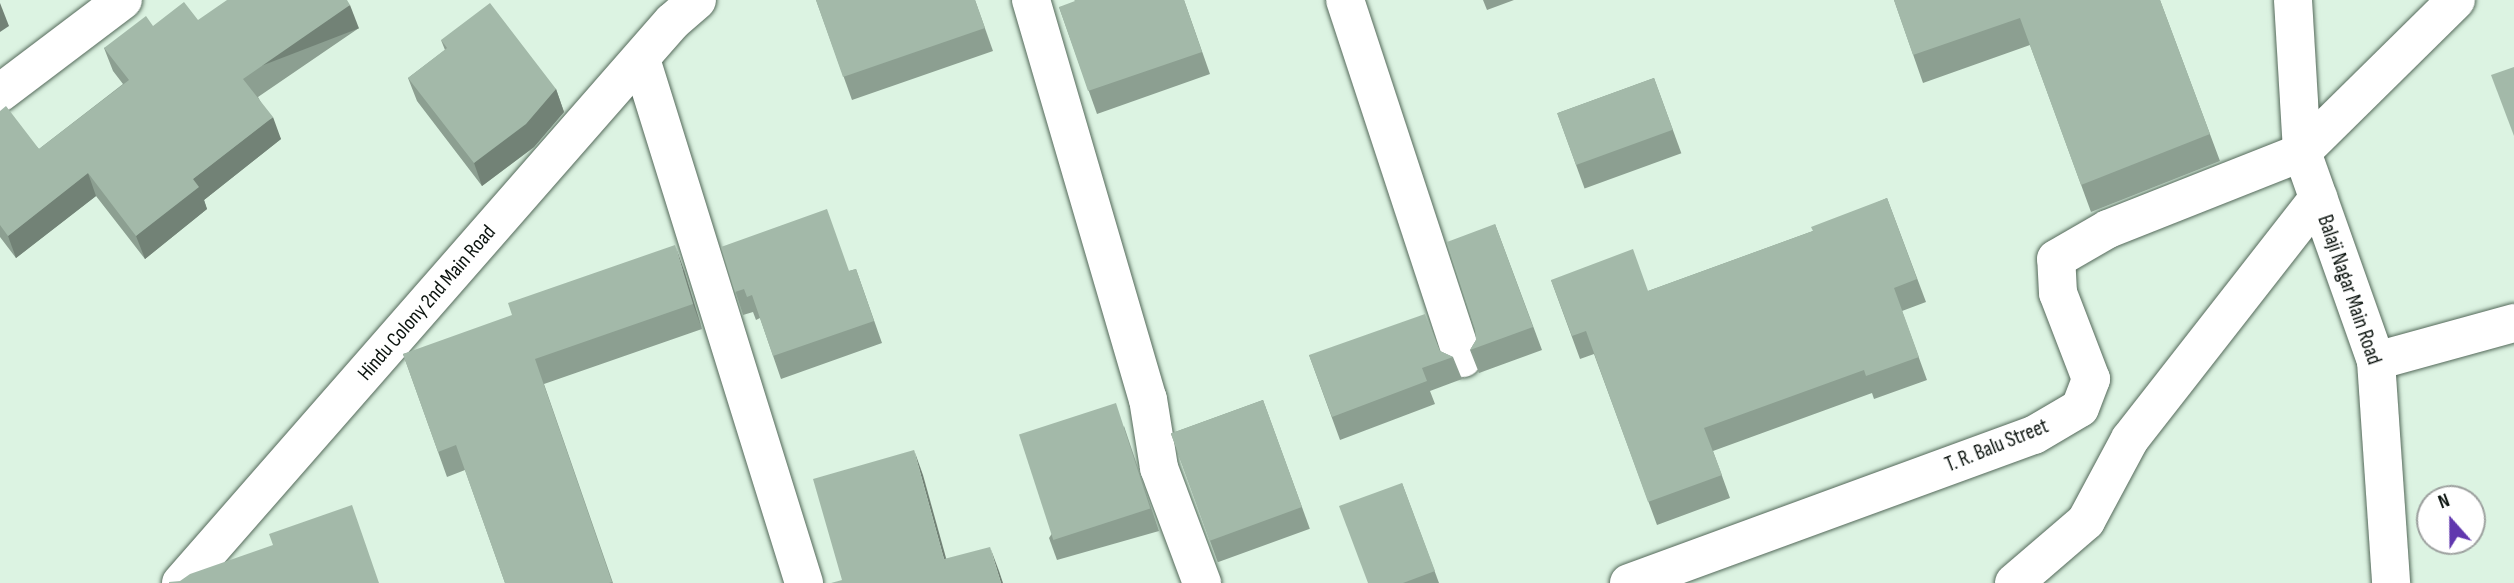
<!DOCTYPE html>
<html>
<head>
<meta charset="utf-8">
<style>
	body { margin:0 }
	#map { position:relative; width:2514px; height:583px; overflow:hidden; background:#dcf3e2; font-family:"Sofia Sans Condensed",sans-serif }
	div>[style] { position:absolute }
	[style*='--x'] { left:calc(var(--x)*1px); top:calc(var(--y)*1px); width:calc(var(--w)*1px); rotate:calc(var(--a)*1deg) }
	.roads { filter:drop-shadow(0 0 2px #54695a) drop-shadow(0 0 2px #54695a) }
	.minor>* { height:38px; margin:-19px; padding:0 19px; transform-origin:19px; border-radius:19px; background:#fff }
	.wall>* { inset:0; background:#8c9f91; transform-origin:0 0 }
	.shaded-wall>* { inset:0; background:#728276; transform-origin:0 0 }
	.building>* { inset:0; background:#a3b9a9; transform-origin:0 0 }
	span { translate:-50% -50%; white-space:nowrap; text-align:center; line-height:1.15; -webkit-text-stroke:5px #fff; paint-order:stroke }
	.street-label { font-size:21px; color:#0b130e }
	.north { position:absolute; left:2416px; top:485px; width:70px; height:70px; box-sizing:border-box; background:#fff; border:2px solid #9da19f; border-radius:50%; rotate:339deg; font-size:19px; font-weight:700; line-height:28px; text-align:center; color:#0b130e }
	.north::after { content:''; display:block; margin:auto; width:24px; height:32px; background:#6037ae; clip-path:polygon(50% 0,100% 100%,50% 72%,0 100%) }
</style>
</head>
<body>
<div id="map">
	<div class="roads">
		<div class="minor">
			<div style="--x:1031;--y:0;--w:416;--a:73.7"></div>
			<div style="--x:1148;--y:399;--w:70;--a:80.9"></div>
			<div style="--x:1159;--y:468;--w:123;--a:69.5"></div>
			<div style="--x:1345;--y:0;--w:377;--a:71.8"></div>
			<div style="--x:2293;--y:0;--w:152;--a:86.6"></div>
			<div style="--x:2302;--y:152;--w:222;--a:70.5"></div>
			<div style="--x:2376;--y:361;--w:223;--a:86.1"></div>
			<div style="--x:641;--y:59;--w:549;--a:72.72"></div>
			<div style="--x:0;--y:93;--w:154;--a:-37.1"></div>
			<div style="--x:2376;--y:361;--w:143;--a:-15.4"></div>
			<div style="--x:181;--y:583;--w:746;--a:-48.81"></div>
			<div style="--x:672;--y:22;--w:33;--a:-41"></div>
			<div style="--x:1629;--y:583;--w:431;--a:-20.1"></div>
			<div style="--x:2034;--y:435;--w:53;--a:-30.4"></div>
			<div style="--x:2080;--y:408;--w:31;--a:-69"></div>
			<div style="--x:2091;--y:379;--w:92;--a:-111"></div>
			<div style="--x:2058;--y:293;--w:34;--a:-93"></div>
			<div style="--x:2056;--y:259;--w:60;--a:-30"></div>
			<div style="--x:2108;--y:229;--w:209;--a:-21.6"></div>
			<div style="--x:2302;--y:152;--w:216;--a:-44.6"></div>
			<div style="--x:2014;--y:583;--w:95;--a:-40.7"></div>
			<div style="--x:2086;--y:521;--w:93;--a:-61.8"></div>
			<div style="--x:2130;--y:439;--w:306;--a:-52"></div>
		</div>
	</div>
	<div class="wall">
		<div style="clip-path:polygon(816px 0,975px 0,993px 51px,852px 100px)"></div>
		<div style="clip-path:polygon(1184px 0,1210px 74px,1097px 114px,1059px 7px)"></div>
		<div style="clip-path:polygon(1483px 0,1514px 0,1487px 10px)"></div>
		<div style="clip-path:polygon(1894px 0,2160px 0,2220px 161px,2091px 212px,2030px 45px,1923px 83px)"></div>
		<div style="clip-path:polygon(153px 26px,359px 28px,258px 97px,281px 139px,204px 200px,207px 209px,145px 259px,96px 196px,16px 258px,0 237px,0 111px,39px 149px,123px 84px,113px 71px,104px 48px)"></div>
		<div style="clip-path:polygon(441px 40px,556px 89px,564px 112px,534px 147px,482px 186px,417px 101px,408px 78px,445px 50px)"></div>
		<div style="left:1654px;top:78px;width:80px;height:103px;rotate:70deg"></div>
		<div style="clip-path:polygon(1887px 198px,1926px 302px,1902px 311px,1927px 380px,1874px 399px,1872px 393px,1713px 451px,1730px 498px,1657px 525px,1594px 354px,1580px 359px,1551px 280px,1648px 291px,1813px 231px)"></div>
		<div style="clip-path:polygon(1495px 224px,1542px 350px,1479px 373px,1470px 350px,1476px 340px)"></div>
		<div style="clip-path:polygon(721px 247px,849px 271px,856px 269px,882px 343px,781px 379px,760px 318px,756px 320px,753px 312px,743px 315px)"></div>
		<div style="clip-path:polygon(684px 270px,702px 329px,544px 384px,613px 583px,505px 583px,465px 470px,447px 477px,403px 354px)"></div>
		<div style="clip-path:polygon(1440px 351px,1453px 357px,1462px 379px,1430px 391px,1435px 404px,1340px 440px,1309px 355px)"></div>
		<div style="left:1263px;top:400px;width:137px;height:98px;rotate:70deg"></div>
		<div style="clip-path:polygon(1124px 426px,1159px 531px,1057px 560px,1049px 538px)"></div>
		<div style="clip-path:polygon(1402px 483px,1439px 583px,1368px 583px)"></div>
	</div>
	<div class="shaded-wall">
		<div style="clip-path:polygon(0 3px,9px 26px,0 32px)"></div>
		<div style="left:350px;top:5px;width:25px;height:130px;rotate:69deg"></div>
		<div style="clip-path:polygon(556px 89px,564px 112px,534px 147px,482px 186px,474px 163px)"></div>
		<div style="clip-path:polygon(273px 117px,281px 139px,204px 200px,207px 209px,145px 259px,136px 236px,193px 179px)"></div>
		<div style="clip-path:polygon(88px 173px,96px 196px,16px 258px,8px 236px)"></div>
		<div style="clip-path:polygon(675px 245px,684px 270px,702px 329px,693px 304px)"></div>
		<div style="clip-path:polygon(914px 450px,923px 475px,953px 583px,944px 559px)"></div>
		<div style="clip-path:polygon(990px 547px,999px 571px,1003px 583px,1001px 583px)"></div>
	</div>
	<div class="building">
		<div style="clip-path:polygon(227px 0,347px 0,350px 5px,243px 79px,273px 117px,193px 179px,199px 187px,136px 236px,88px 173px,8px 236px,0 225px,0 111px,6px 106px,39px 149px,129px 80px,104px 48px,146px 16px,153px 26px,184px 2px,198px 20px)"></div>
		<div style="clip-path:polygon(816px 0,975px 0,985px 28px,843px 77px)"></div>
		<div style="clip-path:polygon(1074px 0,1184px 0,1202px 52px,1088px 91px,1059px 7px,1075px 1px)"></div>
		<div style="clip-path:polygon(1894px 0,2160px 0,2210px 134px,2081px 185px,2020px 18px,1913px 55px)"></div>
		<div style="clip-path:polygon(490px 3px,556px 89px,526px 124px,474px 163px,408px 78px,447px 48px,441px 40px)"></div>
		<div style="clip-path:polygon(2514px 67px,2514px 136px,2491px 75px)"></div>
		<div style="left:1654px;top:78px;width:55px;height:103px;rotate:70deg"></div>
		<div style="clip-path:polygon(1887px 198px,1917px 279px,1894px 288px,1919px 357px,1866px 376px,1864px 370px,1704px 428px,1722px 475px,1648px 502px,1586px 331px,1572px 336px,1551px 280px,1633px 249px,1648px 291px,1813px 231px,1811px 227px)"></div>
		<div style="clip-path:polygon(827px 209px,849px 271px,856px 269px,874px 321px,773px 356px,752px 295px,747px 297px,744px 289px,735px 292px,721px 247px)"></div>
		<div style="clip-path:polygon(1495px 224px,1533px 327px,1470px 350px,1476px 340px,1475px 328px,1447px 242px)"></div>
		<div style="clip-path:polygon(675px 245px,693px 304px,535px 359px,612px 582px,609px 583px,505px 583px,456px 445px,438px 452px,403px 354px,512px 315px,508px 303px)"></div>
		<div style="clip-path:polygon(1425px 314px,1440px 351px,1453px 357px,1422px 368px,1427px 381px,1332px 417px,1309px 355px)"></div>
		<div style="left:1263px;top:400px;width:114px;height:98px;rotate:70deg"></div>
		<div style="left:1116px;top:403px;width:111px;height:102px;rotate:72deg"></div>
		<div style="clip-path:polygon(914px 450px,944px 559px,990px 547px,1001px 583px,831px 583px,842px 580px,813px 479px)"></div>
		<div style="clip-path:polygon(1402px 483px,1435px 571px,1403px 583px,1368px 583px,1339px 506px)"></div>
		<div style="clip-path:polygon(352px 505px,379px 583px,169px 583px,169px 582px,180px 581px,190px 574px,273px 545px,269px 534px)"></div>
	</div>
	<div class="street-label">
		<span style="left:2349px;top:290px;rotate:71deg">Balaji Nagar Main Road</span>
		<span style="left:427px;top:303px;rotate:-49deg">Hindu Colony 2nd Main Road</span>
		<span style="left:1997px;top:446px;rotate:-22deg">T. R. Balu Street</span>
	</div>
	<div class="north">N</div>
</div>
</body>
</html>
